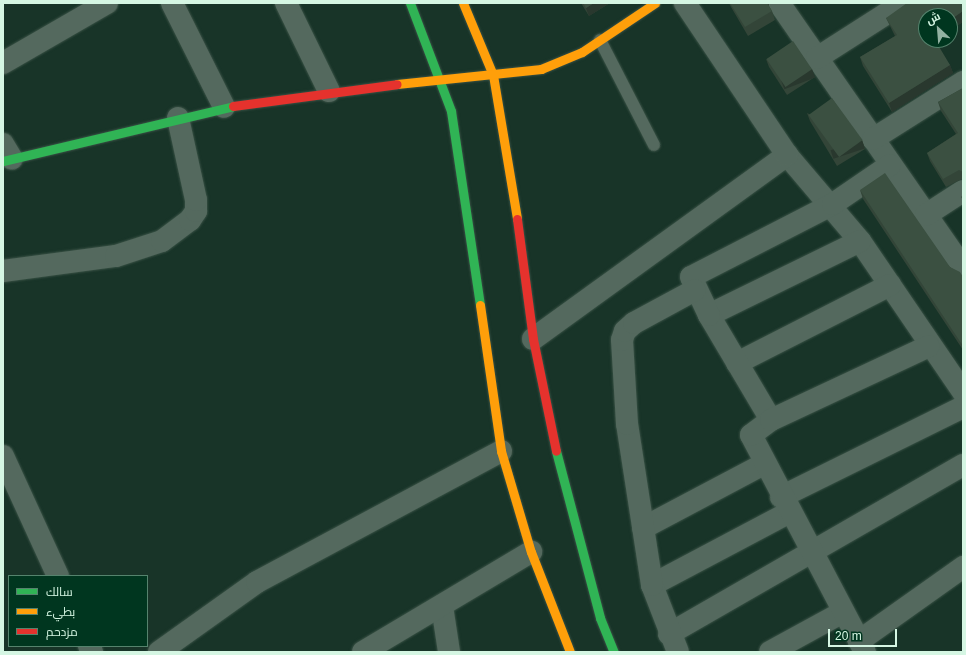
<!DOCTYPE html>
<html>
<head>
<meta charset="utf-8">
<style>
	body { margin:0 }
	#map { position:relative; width:966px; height:655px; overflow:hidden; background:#183428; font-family:Helvetica,Cairo,sans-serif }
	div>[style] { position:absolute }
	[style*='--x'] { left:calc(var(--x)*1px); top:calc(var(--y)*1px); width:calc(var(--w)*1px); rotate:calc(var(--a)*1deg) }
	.roads { filter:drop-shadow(0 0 1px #395145) drop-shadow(0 0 1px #395145) }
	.lane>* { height:12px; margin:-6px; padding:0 6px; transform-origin:6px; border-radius:6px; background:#54695e }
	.street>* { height:22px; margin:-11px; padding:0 11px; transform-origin:11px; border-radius:11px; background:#54695e }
	.fast>* { height:9px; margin:-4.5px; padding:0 4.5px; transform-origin:4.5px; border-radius:4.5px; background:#30b455 }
	.slow>* { height:9px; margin:-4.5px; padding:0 4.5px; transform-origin:4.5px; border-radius:4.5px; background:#ff9f0a }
	.jam>* { height:9px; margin:-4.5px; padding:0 4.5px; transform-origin:4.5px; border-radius:4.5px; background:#e5322d }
	.wall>* { inset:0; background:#334538 }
	.shaded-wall>* { inset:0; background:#29382e; transform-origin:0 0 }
	.building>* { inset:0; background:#3b5041; transform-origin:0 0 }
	span { translate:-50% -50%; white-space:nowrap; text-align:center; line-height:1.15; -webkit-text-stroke:3px #00361f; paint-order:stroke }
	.frame { position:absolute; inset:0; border:4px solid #d5f6e3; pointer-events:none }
	.legend { position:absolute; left:8px; top:575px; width:140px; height:72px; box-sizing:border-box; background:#00361f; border:1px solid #55836d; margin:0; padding:5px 7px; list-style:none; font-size:12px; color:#d5f6e3 }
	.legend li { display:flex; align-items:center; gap:8px; height:20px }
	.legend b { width:20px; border:1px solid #55836d }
	.north { position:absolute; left:918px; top:8px; width:40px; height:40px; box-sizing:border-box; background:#00361f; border:1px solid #55836d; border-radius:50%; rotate:334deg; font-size:11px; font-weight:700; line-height:16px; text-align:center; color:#d5f6e3 }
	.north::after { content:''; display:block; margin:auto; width:14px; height:18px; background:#93b2a2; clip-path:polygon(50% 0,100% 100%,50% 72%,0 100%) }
	.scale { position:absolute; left:828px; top:629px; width:69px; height:18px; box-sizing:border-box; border:2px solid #d5f6e3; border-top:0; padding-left:5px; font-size:12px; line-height:14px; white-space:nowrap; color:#d5f6e3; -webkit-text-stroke:3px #00361f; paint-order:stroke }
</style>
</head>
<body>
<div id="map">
	<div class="roads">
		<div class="lane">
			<div style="--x:600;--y:40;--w:118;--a:62.8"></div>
		</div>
		<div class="street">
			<div style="--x:172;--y:3;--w:116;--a:63.4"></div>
			<div style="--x:286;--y:3;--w:98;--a:64"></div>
			<div style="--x:779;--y:3;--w:323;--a:55.2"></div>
			<div style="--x:817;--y:58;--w:102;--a:-32.6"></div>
			<div style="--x:3;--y:63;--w:120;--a:-30"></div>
			<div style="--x:873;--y:139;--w:107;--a:-32.3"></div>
			<div style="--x:3;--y:144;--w:17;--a:59"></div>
			<div style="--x:787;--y:155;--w:113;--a:49.7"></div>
			<div style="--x:860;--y:241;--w:183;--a:55.7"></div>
			<div style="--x:926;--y:215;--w:44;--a:-33"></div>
			<div style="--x:3;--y:271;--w:114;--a:-7.6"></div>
			<div style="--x:116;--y:256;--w:48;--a:-18.1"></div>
			<div style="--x:162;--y:241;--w:35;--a:-37"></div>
			<div style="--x:190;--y:220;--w:11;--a:-56"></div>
			<div style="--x:196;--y:211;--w:11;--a:-90"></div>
			<div style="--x:196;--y:200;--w:84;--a:-102.4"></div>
			<div style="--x:709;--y:315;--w:168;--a:-26.1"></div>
			<div style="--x:533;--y:339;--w:314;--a:-35.9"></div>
			<div style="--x:787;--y:155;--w:183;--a:-123.9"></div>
			<div style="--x:737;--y:363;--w:172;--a:-27"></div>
			<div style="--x:771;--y:420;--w:122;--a:-120.6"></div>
			<div style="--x:709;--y:315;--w:42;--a:-115.3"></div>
			<div style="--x:691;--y:277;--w:160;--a:-27.2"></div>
			<div style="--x:833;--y:204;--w:69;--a:-34.4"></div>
			<div style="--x:3;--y:456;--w:132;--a:65.4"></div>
			<div style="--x:781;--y:497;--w:203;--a:-26.3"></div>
			<div style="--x:643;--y:528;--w:137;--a:-27.9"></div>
			<div style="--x:652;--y:585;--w:156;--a:-27.9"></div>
			<div style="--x:442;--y:606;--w:47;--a:81.3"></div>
			<div style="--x:669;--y:634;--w:339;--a:-29.9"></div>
			<div style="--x:859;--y:641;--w:128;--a:-35.4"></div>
			<div style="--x:89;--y:646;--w:7;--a:63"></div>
			<div style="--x:159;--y:652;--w:120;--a:-35.5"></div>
			<div style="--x:257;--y:582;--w:277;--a:-28.2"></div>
			<div style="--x:363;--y:652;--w:196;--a:-30.8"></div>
			<div style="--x:678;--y:652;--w:72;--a:-111.2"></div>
			<div style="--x:652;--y:585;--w:163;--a:-98.8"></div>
			<div style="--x:627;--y:424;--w:84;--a:-93.4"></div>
			<div style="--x:622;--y:340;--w:9;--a:-72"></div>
			<div style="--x:625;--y:331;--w:12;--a:-42"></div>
			<div style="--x:634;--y:323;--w:69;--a:-28.4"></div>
			<div style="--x:770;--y:652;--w:83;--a:-28.7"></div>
			<div style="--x:865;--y:652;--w:245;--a:-117.7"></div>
			<div style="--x:751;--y:435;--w:25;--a:-37"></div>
			<div style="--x:771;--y:420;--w:174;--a:-25.1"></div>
		</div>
		<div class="fast">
			<div style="--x:410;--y:3;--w:116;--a:69.2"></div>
			<div style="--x:451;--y:111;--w:196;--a:81.5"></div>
			<div style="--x:3;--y:161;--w:236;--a:-13.4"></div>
			<div style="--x:556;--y:451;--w:173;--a:75.2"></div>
			<div style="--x:600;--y:618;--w:37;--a:68"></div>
		</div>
		<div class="slow">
			<div style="--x:463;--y:3;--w:78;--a:67.4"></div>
			<div style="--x:493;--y:75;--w:146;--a:80.5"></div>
			<div style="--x:397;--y:84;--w:145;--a:-5.9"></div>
			<div style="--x:541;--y:69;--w:44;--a:-22.5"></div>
			<div style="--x:582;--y:52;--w:88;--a:-33.9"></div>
			<div style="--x:480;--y:305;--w:148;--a:81.8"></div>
			<div style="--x:501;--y:451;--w:105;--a:73.5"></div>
			<div style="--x:531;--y:552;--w:107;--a:68.7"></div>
		</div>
		<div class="jam">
			<div style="--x:233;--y:106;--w:165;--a:-7.6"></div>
			<div style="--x:517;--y:219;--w:121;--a:82.4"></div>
			<div style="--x:533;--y:339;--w:114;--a:78.4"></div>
		</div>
	</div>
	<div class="wall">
		<div style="clip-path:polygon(581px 3px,610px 3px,589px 16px)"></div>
		<div style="clip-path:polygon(729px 3px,769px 3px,769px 6px,772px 11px,775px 20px,748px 36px,731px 7px)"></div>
		<div style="clip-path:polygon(963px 3px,963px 22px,950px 30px,950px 16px,926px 40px,950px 65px,953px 73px,892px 112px,863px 66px,860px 57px,895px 36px,886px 18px)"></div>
		<div style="clip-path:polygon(766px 59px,815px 77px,787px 95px,769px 67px)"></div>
		<div style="clip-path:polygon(963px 88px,963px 179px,962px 179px,946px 187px,930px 161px,927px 153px,956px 134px,941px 111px,938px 102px)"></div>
		<div style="clip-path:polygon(807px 113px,862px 140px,865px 149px,837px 166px,810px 121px)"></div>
		<div style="clip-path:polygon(860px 190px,950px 267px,963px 277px,963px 350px,863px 199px)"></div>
	</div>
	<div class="shaded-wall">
		<div style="clip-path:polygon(594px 3px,610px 3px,589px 16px,586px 8px)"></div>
		<div style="clip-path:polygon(963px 11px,963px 22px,950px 30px,950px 20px)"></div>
		<div style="clip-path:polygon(950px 65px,953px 73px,892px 112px,889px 103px)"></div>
		<div style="left:812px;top:69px;width:9px;height:33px;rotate:69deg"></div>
		<div style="left:862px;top:140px;width:9px;height:33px;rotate:72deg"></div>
	</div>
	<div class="building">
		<div style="clip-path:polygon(583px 3px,594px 3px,586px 8px)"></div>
		<div style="clip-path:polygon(730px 3px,767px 3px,772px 11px,745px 27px)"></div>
		<div style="clip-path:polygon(907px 3px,963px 3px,963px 11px,950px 20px,950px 16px,926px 16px,926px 40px,935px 40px,950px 65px,889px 103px,860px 57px,897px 35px,886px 18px)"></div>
		<div style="left:793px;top:41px;width:34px;height:32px;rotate:56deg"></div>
		<div style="clip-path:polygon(963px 88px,963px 172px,959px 170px,943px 179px,927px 153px,958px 133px,938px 102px)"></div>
		<div style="left:832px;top:98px;width:52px;height:29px;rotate:54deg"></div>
		<div style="clip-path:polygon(885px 173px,950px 267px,960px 272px,963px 277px,963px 346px,860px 190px)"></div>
		<div style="clip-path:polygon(963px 195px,963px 200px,961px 197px)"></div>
	</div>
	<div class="frame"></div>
	<ul class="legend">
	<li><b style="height:5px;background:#30b455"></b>سالك</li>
	<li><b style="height:5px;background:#ff9f0a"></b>بطيء</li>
	<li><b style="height:5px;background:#e5322d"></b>مزدحم</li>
	</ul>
	<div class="north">ش</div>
	<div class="scale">20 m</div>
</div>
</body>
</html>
